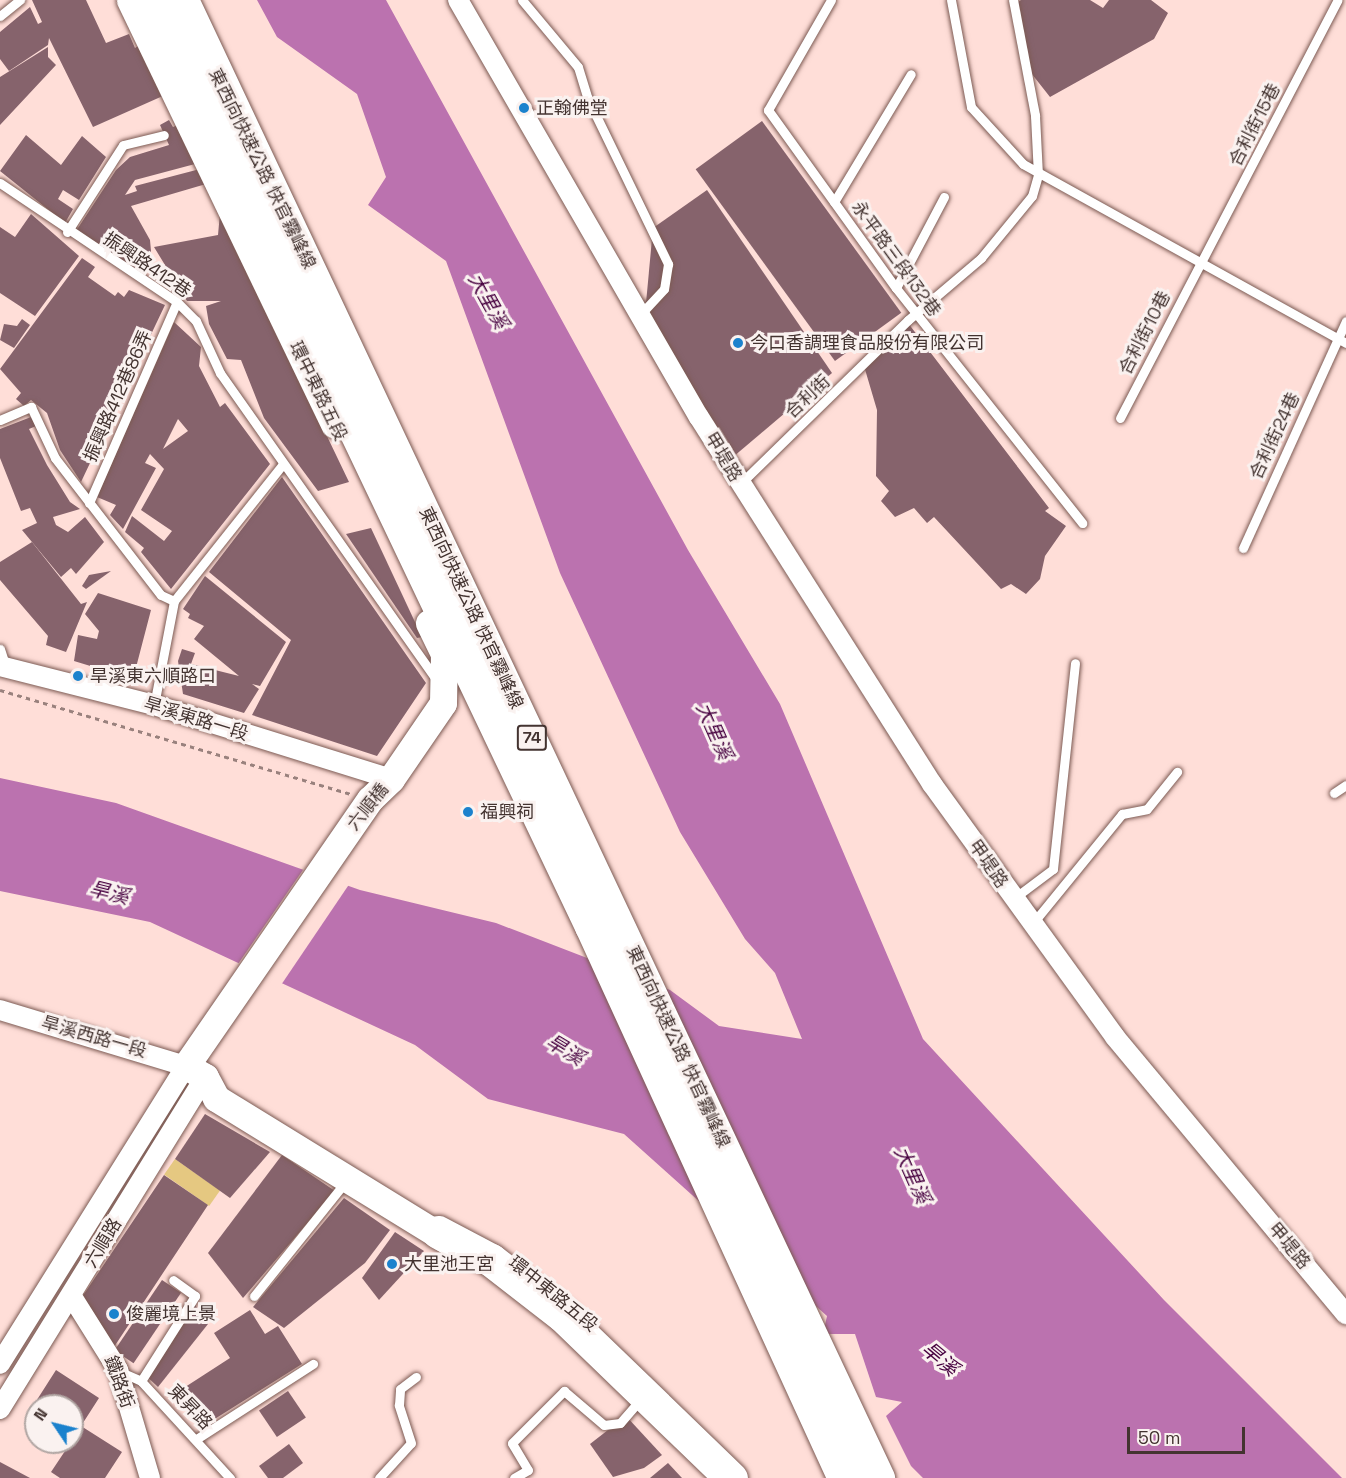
<!DOCTYPE html>
<html>
<head>
<meta charset="utf-8">
<style>
	body { margin:0 }
	#map { position:relative; width:1346px; height:1478px; overflow:hidden; background:#ffded8; font-family:"Space Grotesk","Noto Sans TC",sans-serif }
	div>[style] { position:absolute }
	[style*='--x'] { left:calc(var(--x)*1px); top:calc(var(--y)*1px); width:calc(var(--w)*1px); rotate:calc(var(--a)*1deg) }
	.green>* { inset:0; background:#e5c881; transform-origin:0 0 }
	.water>* { inset:0; background:#bb72af }
	.pier>* { inset:0; background:#ffded8 }
	.building>* { inset:0; background:#86636c; transform-origin:0 0 }
	.path>* { height:3px; margin-top:-1.5px; transform-origin:0; background:repeating-linear-gradient(90deg,#99817d 0 4.5px,transparent 0 9px) }
	.roads { filter:drop-shadow(0 0 2px #7c5a53) drop-shadow(0 0 2px #7c5a53) }
	.lane>* { height:9px; margin:-4.5px; padding:0 4.5px; transform-origin:4.5px; border-radius:4.5px; background:#fff }
	.street>* { height:20px; margin:-10px; padding:0 10px; transform-origin:10px; border-radius:10px; background:#fff }
	.secondary>* { height:27px; margin:-13.5px; padding:0 13.5px; transform-origin:13.5px; border-radius:13.5px; background:#fff }
	.highway>* { height:33px; margin:-16.5px; padding:0 16.5px; transform-origin:16.5px; border-radius:16.5px; background:#fff }
	.dots>* { width:16px; height:16px; translate:-50% -50%; box-sizing:border-box; border:3px solid #faf2f0; border-radius:50% }
	span { translate:-50% -50%; white-space:nowrap; text-align:center; line-height:1.15; -webkit-text-stroke:6px #faf2f0; paint-order:stroke }
	.shield-label span { padding:2px 4px; background:#faf2f0; border:2px solid; border-radius:4px; -webkit-text-stroke-width:0 }
	.shield-label { font-size:16px; color:#433330; font-weight:700 }
	.poi-label { font-size:18px; color:#433330 }
	.left { translate:0 -50%; text-align:left }
	.street-label { font-size:18px; color:#433330 }
	.water-label { font-size:20px; color:#480341; font-style:italic }
	.north { position:absolute; left:24px; top:1394px; width:60px; height:60px; box-sizing:border-box; background:#faf2f0; border:2px solid #b1a6a3; border-radius:50%; rotate:305deg; font-size:16px; font-weight:700; line-height:24px; text-align:center; color:#433330 }
	.north::after { content:''; display:block; margin:auto; width:21px; height:27px; background:#1b82cd; clip-path:polygon(50% 0,100% 100%,50% 72%,0 100%) }
	.scale { position:absolute; left:1127px; top:1427px; width:118px; height:27px; box-sizing:border-box; border:3px solid #433330; border-top:0; padding-left:8px; font-size:18px; line-height:21px; white-space:nowrap; color:#433330; -webkit-text-stroke:4px #faf2f0; paint-order:stroke }
</style>
</head>
<body>
<div id="map">
	<div class="green">
		<div style="left:175px;top:1159px;width:55px;height:19px;rotate:35deg"></div>
	</div>
	<div class="water">
		<div style="clip-path:polygon(257px 0,386px 0,688px 550px,780px 704px,923px 1039px,1164px 1300px,1342px 1478px,923px 1478px,911px 1466px,886px 1416px,902px 1402px,876px 1397px,855px 1334px,823px 1334px,827px 1316px,624px 1134px,488px 1099px,415px 1045px,150px 922px,0 891px,0 778px,116px 803px,360px 890px,496px 923px,670px 990px,719px 1026px,802px 1039px,775px 973px,745px 939px,680px 832px,560px 573px,446px 261px,368px 205px,386px 177px,357px 94px,277px 37px)"></div>
	</div>
	<div class="pier">
		<div style="clip-path:polygon(305px 867px,350px 883px,279px 988px,236px 967px)"></div>
	</div>
	<div class="building">
		<div style="clip-path:polygon(32px 0,86px 0,106px 43px,129px 34px,135px 48px,141px 44px,165px 95px,93px 127px,49px 38px,48px 45px,9px 71px,0 59px,0 32px,30px 7px,38px 24px,42px 22px)"></div>
		<div style="clip-path:polygon(1021px 0,1090px 0,1103px 8px,1109px 0,1151px 0,1168px 13px,1154px 39px,1050px 97px,1024px 64px,1014px 5px)"></div>
		<div style="clip-path:polygon(48px 47px,48px 57px,56px 65px,0 125px,0 77px)"></div>
		<div style="clip-path:polygon(169px 120px,173px 127px,178px 125px,195px 164px,135px 180px,125px 195px,137px 191px,135px 186px,200px 169px,206px 184px,131px 206px,150px 240px,151px 251px,140px 271px,76px 231px,116px 170px,130px 157px,169px 145px,160px 125px)"></div>
		<div style="left:762px;top:121px;width:237px;height:82px;rotate:54deg"></div>
		<div style="clip-path:polygon(26px 135px,61px 165px,82px 136px,106px 157px,79px 200px,63px 190px,58px 199px,73px 209px,65px 223px,0 171px)"></div>
		<div style="clip-path:polygon(707px 190px,832px 373px,733px 457px,645px 314px,653px 228px)"></div>
		<div style="clip-path:polygon(220px 213px,349px 482px,318px 491px,264px 418px,241px 360px,227px 359px,209px 324px,206px 306px,221px 301px,187px 301px,180px 291px,171px 291px,176px 283px,154px 247px,218px 235px)"></div>
		<div style="clip-path:polygon(31px 214px,79px 256px,35px 316px,0 293px,0 227px,15px 237px)"></div>
		<div style="clip-path:polygon(82px 258px,95px 267px,88px 277px,115px 296px,118px 292px,124px 297px,129px 290px,165px 305px,81px 482px,60px 450px,47px 413px,31px 400px,24px 406px,16px 399px,21px 393px,0 369px)"></div>
		<div style="clip-path:polygon(22px 319px,30px 325px,14px 348px,0 340px,4px 324px,17px 326px)"></div>
		<div style="clip-path:polygon(evenodd,174px 322px,201px 347px,199px 366px,220px 407px,225px 403px,270px 464px,171px 589px,141px 552px,144px 548px,125px 532px,132px 516px,164px 541px,172px 531px,141px 510px,164px 469px,150px 454px,145px 463px,156px 468px,123px 529px,110px 515px,116px 505px,97px 497px,174px 322px,178px 419px,188px 431px,163px 449px,178px 419px)"></div>
		<div style="clip-path:polygon(908px 323px,1049px 508px,1045px 511px,1066px 526px,1045px 556px,1040px 579px,1026px 594px,1011px 584px,1001px 589px,934px 517px,927px 523px,914px 508px,895px 517px,881px 501px,889px 491px,876px 476px,877px 410px,864px 366px)"></div>
		<div style="clip-path:polygon(31px 417px,36px 426px,29px 429px,47px 465px,70px 502px,80px 509px,53px 517px,56px 525px,68px 532px,85px 517px,104px 542px,76px 574px,71px 568px,61px 577px,22px 530px,37px 523px,30px 508px,21px 511px,0 458px,0 429px)"></div>
		<div style="clip-path:polygon(282px 477px,426px 683px,377px 756px,252px 715px,291px 640px,209px 572px)"></div>
		<div style="clip-path:polygon(371px 528px,422px 637px,417px 638px,346px 534px)"></div>
		<div style="clip-path:polygon(32px 542px,81px 604px,87px 602px,66px 652px,46px 645px,48px 636px,0 580px,0 562px)"></div>
		<div style="clip-path:polygon(111px 571px,86px 589px,82px 586px,89px 575px)"></div>
		<div style="clip-path:polygon(205px 576px,286px 642px,260px 686px,252px 684px,259px 689px,244px 713px,183px 694px,178px 661px,182px 649px,195px 653px,191px 664px,239px 676px,194px 639px,204px 626px,188px 618px,190px 614px,183px 609px)"></div>
		<div style="clip-path:polygon(98px 593px,151px 610px,133px 679px,74px 661px,78px 635px,97px 639px,99px 631px,85px 614px)"></div>
		<div style="clip-path:polygon(205px 1114px,270px 1152px,230px 1198px,175px 1159px)"></div>
		<div style="clip-path:polygon(282px 1155px,335px 1191px,243px 1298px,208px 1253px)"></div>
		<div style="clip-path:polygon(164px 1175px,208px 1205px,114px 1347px,101px 1345px,99px 1321px,80px 1300px)"></div>
		<div style="clip-path:polygon(344px 1198px,390px 1230px,365px 1263px,284px 1328px,253px 1307px)"></div>
		<div style="clip-path:polygon(395px 1232px,424px 1251px,379px 1300px,362px 1278px)"></div>
		<div style="left:162px;top:1280px;width:23px;height:85px;rotate:34deg"></div>
		<div style="clip-path:polygon(193px 1302px,208px 1324px,158px 1387px,144px 1374px)"></div>
		<div style="clip-path:polygon(250px 1310px,265px 1334px,278px 1326px,302px 1364px,202px 1427px,179px 1391px,230px 1358px,214px 1333px)"></div>
		<div style="clip-path:polygon(56px 1370px,99px 1398px,81px 1426px,122px 1452px,105px 1478px,60px 1478px,51px 1472px,69px 1445px,65px 1442px,72px 1442px,72px 1406px,36px 1406px,36px 1423px,26px 1417px)"></div>
		<div style="left:288px;top:1391px;width:32px;height:35px;rotate:56deg"></div>
		<div style="clip-path:polygon(626px 1416px,662px 1455px,644px 1468px,613px 1477px,590px 1444px)"></div>
		<div style="clip-path:polygon(289px 1444px,303px 1463px,283px 1478px,268px 1478px,259px 1466px)"></div>
		<div style="clip-path:polygon(0 1462px,30px 1478px,0 1478px)"></div>
		<div style="clip-path:polygon(668px 1463px,682px 1478px,650px 1478px)"></div>
	</div>
	<div class="path">
		<div style="--x:0;--y:690;--w:366;--a:16.5"></div>
	</div>
	<div class="roads">
		<div class="lane">
			<div style="--x:522;--y:0;--w:87;--a:50.1"></div>
			<div style="--x:578;--y:67;--w:31;--a:73"></div>
			<div style="--x:587;--y:97;--w:186;--a:64.1"></div>
			<div style="--x:668;--y:264;--w:25;--a:99"></div>
			<div style="--x:664;--y:289;--w:37;--a:133"></div>
			<div style="--x:831;--y:0;--w:127;--a:119.8"></div>
			<div style="--x:768;--y:110;--w:219;--a:54.3"></div>
			<div style="--x:896;--y:288;--w:300;--a:51.6"></div>
			<div style="--x:951;--y:0;--w:109;--a:79.4"></div>
			<div style="--x:971;--y:107;--w:77;--a:47.6"></div>
			<div style="--x:1023;--y:164;--w:369;--a:29"></div>
			<div style="--x:0;--y:16;--w:26;--a:-39"></div>
			<div style="--x:0;--y:183;--w:213;--a:33.9"></div>
			<div style="--x:177;--y:302;--w:27;--a:45"></div>
			<div style="--x:196;--y:321;--w:57;--a:65.2"></div>
			<div style="--x:220;--y:373;--w:375;--a:54.8"></div>
			<div style="--x:834;--y:202;--w:149;--a:-59"></div>
			<div style="--x:67;--y:232;--w:103;--a:-57.2"></div>
			<div style="--x:123;--y:145;--w:42;--a:-13.7"></div>
			<div style="--x:896;--y:288;--w:103;--a:-62.2"></div>
			<div style="--x:1120;--y:418;--w:471;--a:-62.5"></div>
			<div style="--x:0;--y:420;--w:34;--a:-23"></div>
			<div style="--x:31;--y:407;--w:56;--a:64.8"></div>
			<div style="--x:55;--y:458;--w:173;--a:52.3"></div>
			<div style="--x:161;--y:595;--w:14;--a:25"></div>
			<div style="--x:741;--y:483;--w:233;--a:-44.3"></div>
			<div style="--x:908;--y:320;--w:96;--a:-40.3"></div>
			<div style="--x:981;--y:258;--w:80;--a:-50.6"></div>
			<div style="--x:1032;--y:196;--w:22;--a:-74"></div>
			<div style="--x:1038;--y:175;--w:60;--a:-92.9"></div>
			<div style="--x:1035;--y:115;--w:117;--a:-100.8"></div>
			<div style="--x:89;--y:503;--w:219;--a:-66.4"></div>
			<div style="--x:1243;--y:548;--w:249;--a:-65.6"></div>
			<div style="--x:0;--y:649;--w:19;--a:72"></div>
			<div style="--x:154;--y:705;--w:106;--a:-79.1"></div>
			<div style="--x:174;--y:601;--w:175;--a:-51.5"></div>
			<div style="--x:1334;--y:793;--w:14;--a:-34"></div>
			<div style="--x:1013;--y:899;--w:50;--a:-36.9"></div>
			<div style="--x:1053;--y:869;--w:207;--a:-83.9"></div>
			<div style="--x:1033;--y:923;--w:141;--a:-50.8"></div>
			<div style="--x:1122;--y:814;--w:25;--a:-11"></div>
			<div style="--x:1147;--y:809;--w:48;--a:-51"></div>
			<div style="--x:254;--y:1296;--w:147;--a:-51.3"></div>
			<div style="--x:121;--y:1372;--w:22;--a:24"></div>
			<div style="--x:141;--y:1381;--w:132;--a:47.5"></div>
			<div style="--x:141;--y:1381;--w:101;--a:-57.6"></div>
			<div style="--x:195;--y:1296;--w:27;--a:-144"></div>
			<div style="--x:198;--y:1438;--w:137;--a:-32.8"></div>
			<div style="--x:379;--y:1478;--w:47;--a:-47.6"></div>
			<div style="--x:411;--y:1443;--w:40;--a:-108"></div>
			<div style="--x:399;--y:1405;--w:16;--a:-86"></div>
			<div style="--x:400;--y:1389;--w:20;--a:-37"></div>
			<div style="--x:514;--y:1478;--w:16;--a:-30"></div>
			<div style="--x:528;--y:1470;--w:31;--a:-121"></div>
			<div style="--x:512;--y:1443;--w:74;--a:-45"></div>
			<div style="--x:564;--y:1391;--w:52;--a:40.4"></div>
			<div style="--x:604;--y:1425;--w:16;--a:-7"></div>
			<div style="--x:620;--y:1423;--w:29;--a:-49"></div>
		</div>
		<div class="street">
			<div style="--x:458;--y:0;--w:482;--a:60"></div>
			<div style="--x:699;--y:417;--w:435;--a:57.6"></div>
			<div style="--x:932;--y:784;--w:312;--a:54.1"></div>
			<div style="--x:1115;--y:1037;--w:361;--a:50.2"></div>
			<div style="--x:0;--y:666;--w:159;--a:14.2"></div>
			<div style="--x:154;--y:705;--w:248;--a:17.3"></div>
			<div style="--x:0;--y:1010;--w:194;--a:16.8"></div>
			<div style="--x:186;--y:1066;--w:351;--a:122"></div>
			<div style="--x:71;--y:1295;--w:89;--a:57.9"></div>
			<div style="--x:118;--y:1370;--w:113;--a:73.5"></div>
			<div style="--x:0;--y:1409;--w:390;--a:-58.3"></div>
		</div>
		<div class="secondary">
			<div style="--x:130;--y:0;--w:471;--a:64.3"></div>
			<div style="--x:429;--y:623;--w:34;--a:64"></div>
			<div style="--x:444;--y:654;--w:49;--a:91.2"></div>
			<div style="--x:443;--y:703;--w:92;--a:124.4"></div>
			<div style="--x:391;--y:779;--w:29;--a:136"></div>
			<div style="--x:370;--y:799;--w:324;--a:124.6"></div>
			<div style="--x:186;--y:1066;--w:22;--a:30"></div>
			<div style="--x:205;--y:1077;--w:24;--a:62"></div>
			<div style="--x:216;--y:1098;--w:278;--a:31.6"></div>
		</div>
		<div class="highway">
			<div style="--x:150;--y:0;--w:1026;--a:64.53"></div>
			<div style="--x:591;--y:926;--w:607;--a:65.38"></div>
			<div style="--x:182;--y:0;--w:1634;--a:64.78"></div>
			<div style="--x:438;--y:1232;--w:60;--a:27.8"></div>
			<div style="--x:491;--y:1260;--w:90;--a:37.8"></div>
			<div style="--x:562;--y:1315;--w:235;--a:44"></div>
		</div>
	</div>
	<div class="dots">
		<div style="left:524px;top:108px;background:#1b82cd"></div>
		<div style="left:738px;top:343px;background:#1b82cd"></div>
		<div style="left:78px;top:676px;background:#1b82cd"></div>
		<div style="left:468px;top:812px;background:#1b82cd"></div>
		<div style="left:392px;top:1264px;background:#1b82cd"></div>
		<div style="left:114px;top:1314px;background:#1b82cd"></div>
	</div>
	<div class="shield-label">
		<span style="left:532px;top:738px">74</span>
	</div>
	<div class="poi-label">
		<span class="left" style="left:536px;top:108px">正翰佛堂</span>
		<span class="left" style="left:750px;top:343px">今口香調理食品股份有限公司</span>
		<span class="left" style="left:90px;top:676px">旱溪東六順路口</span>
		<span class="left" style="left:480px;top:812px">福興祠</span>
		<span class="left" style="left:404px;top:1264px">大里池王宮</span>
		<span class="left" style="left:126px;top:1314px">俊麗境上景</span>
	</div>
	<div class="street-label">
		<span style="left:1255px;top:125px;rotate:-63deg">合利街15巷</span>
		<span style="left:262px;top:169px;rotate:64deg">東西向快速公路 快官霧峰線</span>
		<span style="left:896px;top:259px;rotate:54deg">永平路三段132巷</span>
		<span style="left:147px;top:265px;rotate:34deg">振興路412巷</span>
		<span style="left:1145px;top:333px;rotate:-63deg">合利街10巷</span>
		<span style="left:318px;top:391px;rotate:64deg">環中東路五段</span>
		<span style="left:118px;top:396px;rotate:-66deg">振興路412巷86弄</span>
		<span style="left:808px;top:397px;rotate:-43deg">合利街</span>
		<span style="left:1275px;top:436px;rotate:-65deg">合利街24巷</span>
		<span style="left:723px;top:457px;rotate:59deg">甲堤路</span>
		<span style="left:471px;top:608px;rotate:65deg">東西向快速公路 快官霧峰線</span>
		<span style="left:196px;top:719px;rotate:17deg">旱溪東路一段</span>
		<span style="left:368px;top:807px;rotate:-51deg">六順橋</span>
		<span style="left:988px;top:864px;rotate:55deg">甲堤路</span>
		<span style="left:94px;top:1037px;rotate:16deg">旱溪西路一段</span>
		<span style="left:678px;top:1047px;rotate:65deg">東西向快速公路 快官霧峰線</span>
		<span style="left:103px;top:1243px;rotate:-59deg">六順路</span>
		<span style="left:1289px;top:1246px;rotate:50deg">甲堤路</span>
		<span style="left:553px;top:1294px;rotate:39deg">環中東路五段</span>
		<span style="left:119px;top:1382px;rotate:70deg">鐵路街</span>
		<span style="left:190px;top:1407px;rotate:46deg">東昇路</span>
	</div>
	<div class="water-label">
		<span style="left:488px;top:301px;rotate:61deg">大里溪</span>
		<span style="left:714px;top:731px;rotate:66deg">大里溪</span>
		<span style="left:109px;top:893px;rotate:14deg">旱溪</span>
		<span style="left:565px;top:1050px;rotate:31deg">旱溪</span>
		<span style="left:912px;top:1175px;rotate:66deg">大里溪</span>
		<span style="left:940px;top:1359px;rotate:40deg">旱溪</span>
	</div>
	<div class="north">N</div>
	<div class="scale">50 m</div>
</div>
</body>
</html>
